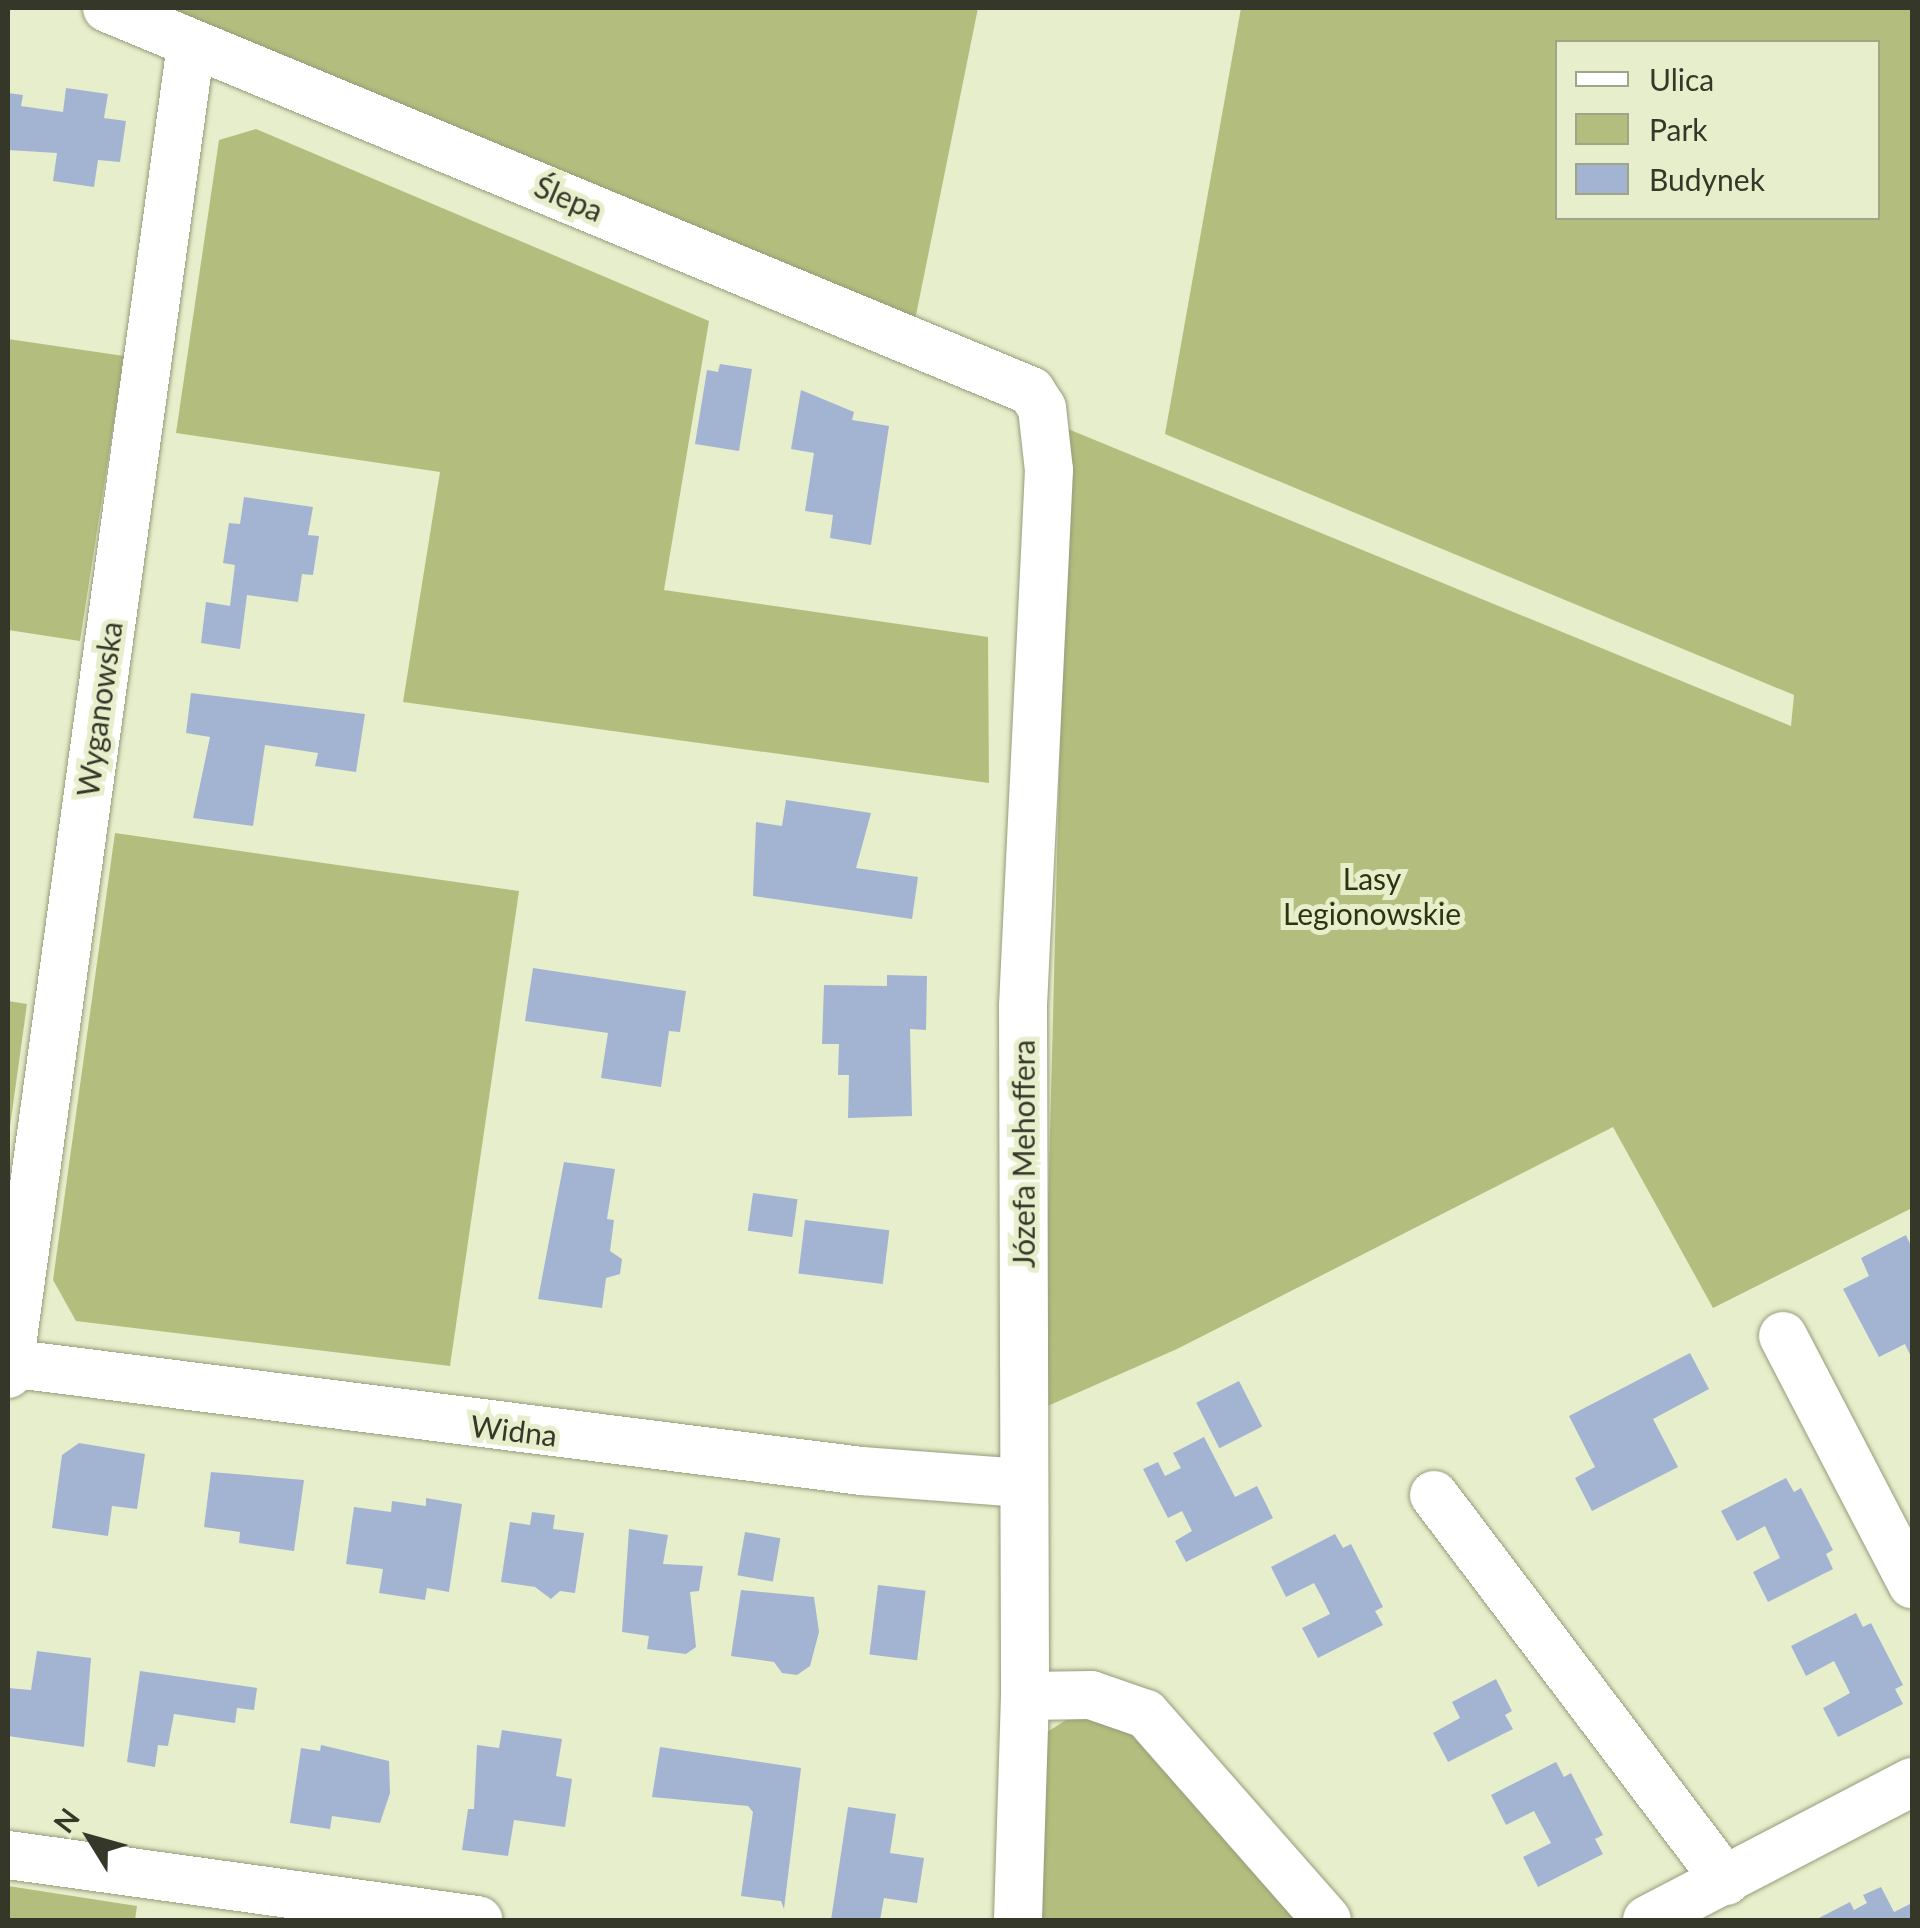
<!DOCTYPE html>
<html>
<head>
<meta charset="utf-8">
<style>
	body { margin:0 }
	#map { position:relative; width:1920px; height:1928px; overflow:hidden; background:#e7eecb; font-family:Lato,sans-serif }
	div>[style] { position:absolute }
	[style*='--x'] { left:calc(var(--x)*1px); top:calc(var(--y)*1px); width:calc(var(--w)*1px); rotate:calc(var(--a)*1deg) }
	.green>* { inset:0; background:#b3be7e }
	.building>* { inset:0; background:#a3b4d3; transform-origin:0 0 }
	.roads { filter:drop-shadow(0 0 2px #969c7b) drop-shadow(0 0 2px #969c7b) }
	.minor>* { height:48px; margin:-24px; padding:0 24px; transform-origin:24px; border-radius:24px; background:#fff }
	span { translate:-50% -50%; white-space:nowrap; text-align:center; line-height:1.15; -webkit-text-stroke:10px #e7eecb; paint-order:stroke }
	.street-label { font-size:30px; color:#353729 }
	.park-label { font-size:30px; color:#2e330f }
	.frame { position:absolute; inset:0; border:10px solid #353729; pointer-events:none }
	.legend { position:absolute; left:1555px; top:40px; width:325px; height:180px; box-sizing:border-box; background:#e7eecb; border:2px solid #a0a58a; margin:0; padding:12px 18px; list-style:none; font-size:30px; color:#353729 }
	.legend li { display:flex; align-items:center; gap:20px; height:50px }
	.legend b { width:50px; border:2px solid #a0a58a }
	.north { position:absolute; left:40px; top:1788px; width:100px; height:100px; -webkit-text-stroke:8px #e7eecb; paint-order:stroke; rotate:307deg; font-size:28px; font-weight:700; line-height:40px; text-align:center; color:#353729 }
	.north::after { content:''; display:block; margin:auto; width:35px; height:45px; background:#353729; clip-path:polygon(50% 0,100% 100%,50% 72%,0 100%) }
</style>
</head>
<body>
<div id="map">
	<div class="green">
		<div style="clip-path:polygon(149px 8px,978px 8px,913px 330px)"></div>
		<div style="clip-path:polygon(evenodd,1241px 8px,1912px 8px,1912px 1208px,1713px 1308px,1613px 1127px,1177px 1349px,1043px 1408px,1068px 429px,1791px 726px,1794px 695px,1165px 434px,1241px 8px,1558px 42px,1878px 42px,1878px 218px,1558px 218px,1558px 42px)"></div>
		<div style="clip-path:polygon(256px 129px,709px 321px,664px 590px,988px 637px,989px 783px,403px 702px,440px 472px,176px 433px,219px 140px)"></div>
		<div style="clip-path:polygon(8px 339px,124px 356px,80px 641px,8px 630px)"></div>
		<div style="clip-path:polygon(115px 833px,519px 891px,450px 1366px,76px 1321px,53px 1280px)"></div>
		<div style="clip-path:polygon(8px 1001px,27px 1004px,8px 1141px)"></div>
		<div style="clip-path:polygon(1077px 1713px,1119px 1719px,1298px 1920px,1040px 1920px,1041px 1736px)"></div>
		<div style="clip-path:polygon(8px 1886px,137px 1906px,135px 1920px,8px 1920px)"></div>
	</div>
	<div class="building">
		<div style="clip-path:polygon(66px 88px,108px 94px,104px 118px,126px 121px,120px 162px,98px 160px,94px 187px,53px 181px,57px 153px,8px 150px,8px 93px,23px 95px,21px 106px,63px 112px)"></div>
		<div style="clip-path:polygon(720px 364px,752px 369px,739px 451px,695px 444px,707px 370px,718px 372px)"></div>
		<div style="clip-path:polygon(801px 390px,854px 412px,852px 420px,889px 426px,871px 545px,830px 538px,833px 515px,805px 511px,814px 453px,791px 449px)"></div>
		<div style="clip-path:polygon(244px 497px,313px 507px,308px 535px,319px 536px,313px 575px,302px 574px,298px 602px,247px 595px,240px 649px,201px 643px,206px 602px,230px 606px,235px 565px,223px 563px,229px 523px,240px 524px)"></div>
		<div style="clip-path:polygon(191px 693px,365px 714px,356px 772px,315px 766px,318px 753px,265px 745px,253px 826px,193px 818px,210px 737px,186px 733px)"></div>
		<div style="clip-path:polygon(786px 800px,871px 813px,856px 868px,918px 877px,912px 919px,753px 896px,756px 822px,782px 826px)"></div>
		<div style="clip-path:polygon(533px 968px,686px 991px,680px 1032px,669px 1031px,661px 1087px,601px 1078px,608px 1033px,525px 1021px)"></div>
		<div style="clip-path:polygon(887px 975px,927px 976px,926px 1030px,910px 1029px,912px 1116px,848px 1118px,849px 1075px,838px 1075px,839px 1044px,822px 1044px,824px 985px,887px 986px)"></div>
		<div style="clip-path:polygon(564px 1162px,615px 1169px,607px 1219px,614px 1220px,610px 1251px,622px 1259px,620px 1274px,606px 1278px,602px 1308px,538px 1299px)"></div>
		<div style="left:753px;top:1193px;width:45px;height:38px;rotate:8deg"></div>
		<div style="left:805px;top:1220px;width:85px;height:54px;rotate:7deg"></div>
		<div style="clip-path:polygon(1906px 1235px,1912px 1248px,1912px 1359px,1905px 1344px,1879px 1357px,1843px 1289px,1869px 1276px,1861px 1258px)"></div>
		<div style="clip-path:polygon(1690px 1353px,1709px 1389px,1653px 1419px,1678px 1467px,1592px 1511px,1575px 1478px,1595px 1467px,1569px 1416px)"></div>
		<div style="left:1239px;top:1381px;width:51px;height:48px;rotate:63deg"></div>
		<div style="clip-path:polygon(1204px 1437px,1235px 1497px,1257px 1486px,1273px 1518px,1186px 1562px,1175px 1541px,1192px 1531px,1182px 1511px,1168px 1518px,1143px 1469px,1158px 1462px,1165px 1476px,1181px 1468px,1173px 1453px)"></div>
		<div style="clip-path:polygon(79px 1443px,145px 1454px,137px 1509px,112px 1506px,108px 1536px,52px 1528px,62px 1455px)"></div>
		<div style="clip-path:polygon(211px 1472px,304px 1480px,294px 1551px,239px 1543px,240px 1532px,204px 1527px)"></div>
		<div style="clip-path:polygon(1786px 1478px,1794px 1492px,1801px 1488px,1833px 1550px,1826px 1554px,1833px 1569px,1768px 1602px,1753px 1572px,1780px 1558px,1765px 1526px,1737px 1541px,1721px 1511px)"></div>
		<div style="clip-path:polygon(426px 1498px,462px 1504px,449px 1592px,427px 1588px,425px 1600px,379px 1593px,383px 1569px,346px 1564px,354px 1507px,391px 1512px,392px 1501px,426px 1506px)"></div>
		<div style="clip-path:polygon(532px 1512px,555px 1515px,553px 1529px,584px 1533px,575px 1593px,560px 1591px,551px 1599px,535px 1587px,501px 1582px,510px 1522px,530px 1525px)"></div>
		<div style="clip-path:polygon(629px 1529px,668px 1535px,663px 1564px,703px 1566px,699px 1591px,690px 1592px,696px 1647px,686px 1654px,647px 1649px,649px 1636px,622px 1632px)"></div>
		<div style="left:745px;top:1532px;width:36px;height:44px;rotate:10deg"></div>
		<div style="clip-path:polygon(1335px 1534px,1343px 1548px,1351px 1544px,1383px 1607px,1375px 1611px,1383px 1625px,1318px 1658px,1302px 1628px,1330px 1614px,1322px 1598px,1314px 1583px,1286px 1597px,1271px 1567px)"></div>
		<div style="left:878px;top:1585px;width:48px;height:70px;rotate:7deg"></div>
		<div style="clip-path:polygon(741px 1590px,814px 1597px,819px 1632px,810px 1666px,797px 1675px,782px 1673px,774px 1662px,731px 1656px)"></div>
		<div style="clip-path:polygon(1856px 1613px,1863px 1627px,1871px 1623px,1903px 1685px,1895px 1689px,1903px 1704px,1838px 1737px,1823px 1708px,1850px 1693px,1834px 1661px,1806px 1676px,1791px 1646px)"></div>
		<div style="clip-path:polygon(37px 1651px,91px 1658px,84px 1747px,8px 1736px,8px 1688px,31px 1690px)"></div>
		<div style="clip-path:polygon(140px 1671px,257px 1688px,254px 1710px,237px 1708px,235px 1723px,174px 1714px,168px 1746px,158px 1745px,155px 1767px,127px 1762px)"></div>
		<div style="clip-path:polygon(1496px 1679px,1512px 1711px,1505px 1715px,1513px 1729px,1448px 1762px,1433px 1733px,1460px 1718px,1452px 1702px)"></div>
		<div style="clip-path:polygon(502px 1730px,562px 1739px,556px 1776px,572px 1779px,565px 1827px,514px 1820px,508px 1856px,462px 1850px,468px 1809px,474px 1809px,477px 1745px,499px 1748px)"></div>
		<div style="clip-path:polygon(321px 1745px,389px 1761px,390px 1793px,380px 1823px,332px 1816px,330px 1829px,290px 1823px,301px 1748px,320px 1751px)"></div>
		<div style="clip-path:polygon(660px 1747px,801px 1768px,784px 1909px,781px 1901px,741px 1896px,753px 1812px,748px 1806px,652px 1797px)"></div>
		<div style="clip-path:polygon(1556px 1762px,1564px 1777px,1571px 1773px,1603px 1835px,1595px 1839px,1603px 1854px,1538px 1887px,1523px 1857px,1551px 1843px,1534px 1811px,1506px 1825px,1491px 1795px)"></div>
		<div style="clip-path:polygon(848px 1807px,896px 1814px,890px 1853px,924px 1858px,917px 1903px,884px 1898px,880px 1920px,831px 1920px)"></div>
		<div style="clip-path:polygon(1881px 1887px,1894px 1912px,1912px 1903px,1912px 1920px,1815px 1920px,1850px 1902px,1854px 1910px,1867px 1903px,1863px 1895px)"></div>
	</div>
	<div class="roads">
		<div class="minor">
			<div style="--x:107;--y:8;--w:1000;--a:22.51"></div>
			<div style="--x:1031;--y:391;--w:20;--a:57"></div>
			<div style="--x:1042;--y:408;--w:62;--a:83.6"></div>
			<div style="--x:1049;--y:470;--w:537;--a:92.78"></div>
			<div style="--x:1023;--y:1006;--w:690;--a:89.83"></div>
			<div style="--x:1025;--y:1696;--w:224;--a:91.8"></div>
			<div style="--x:1783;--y:1336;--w:280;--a:62.5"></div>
			<div style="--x:8;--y:1363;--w:861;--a:7.21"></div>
			<div style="--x:862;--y:1471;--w:160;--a:4.3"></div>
			<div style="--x:8;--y:1374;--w:1342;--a:-82.16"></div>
			<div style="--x:1434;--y:1495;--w:484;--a:52.9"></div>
			<div style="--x:1025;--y:1696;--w:66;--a:-0.9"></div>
			<div style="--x:1091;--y:1695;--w:58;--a:19.1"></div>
			<div style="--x:1146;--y:1714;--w:274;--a:48.7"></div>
			<div style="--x:8;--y:1855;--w:475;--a:7.9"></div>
			<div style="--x:1647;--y:1920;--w:299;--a:-27.5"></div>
		</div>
	</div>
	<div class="street-label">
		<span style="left:569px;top:198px;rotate:23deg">Ślepa</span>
		<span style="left:99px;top:709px;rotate:-82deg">Wyganowska</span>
		<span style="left:1023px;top:1154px;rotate:-90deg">Józefa Mehoffera</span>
		<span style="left:514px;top:1430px;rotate:7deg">Widna</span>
	</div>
	<div class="park-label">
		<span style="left:1372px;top:895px">Lasy<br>Legionowskie</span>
	</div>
	<div class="frame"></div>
	<ul class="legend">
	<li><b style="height:12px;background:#fff"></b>Ulica</li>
	<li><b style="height:28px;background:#b3be7e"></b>Park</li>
	<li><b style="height:28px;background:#a3b4d3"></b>Budynek</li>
	</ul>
	<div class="north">N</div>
</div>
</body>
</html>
